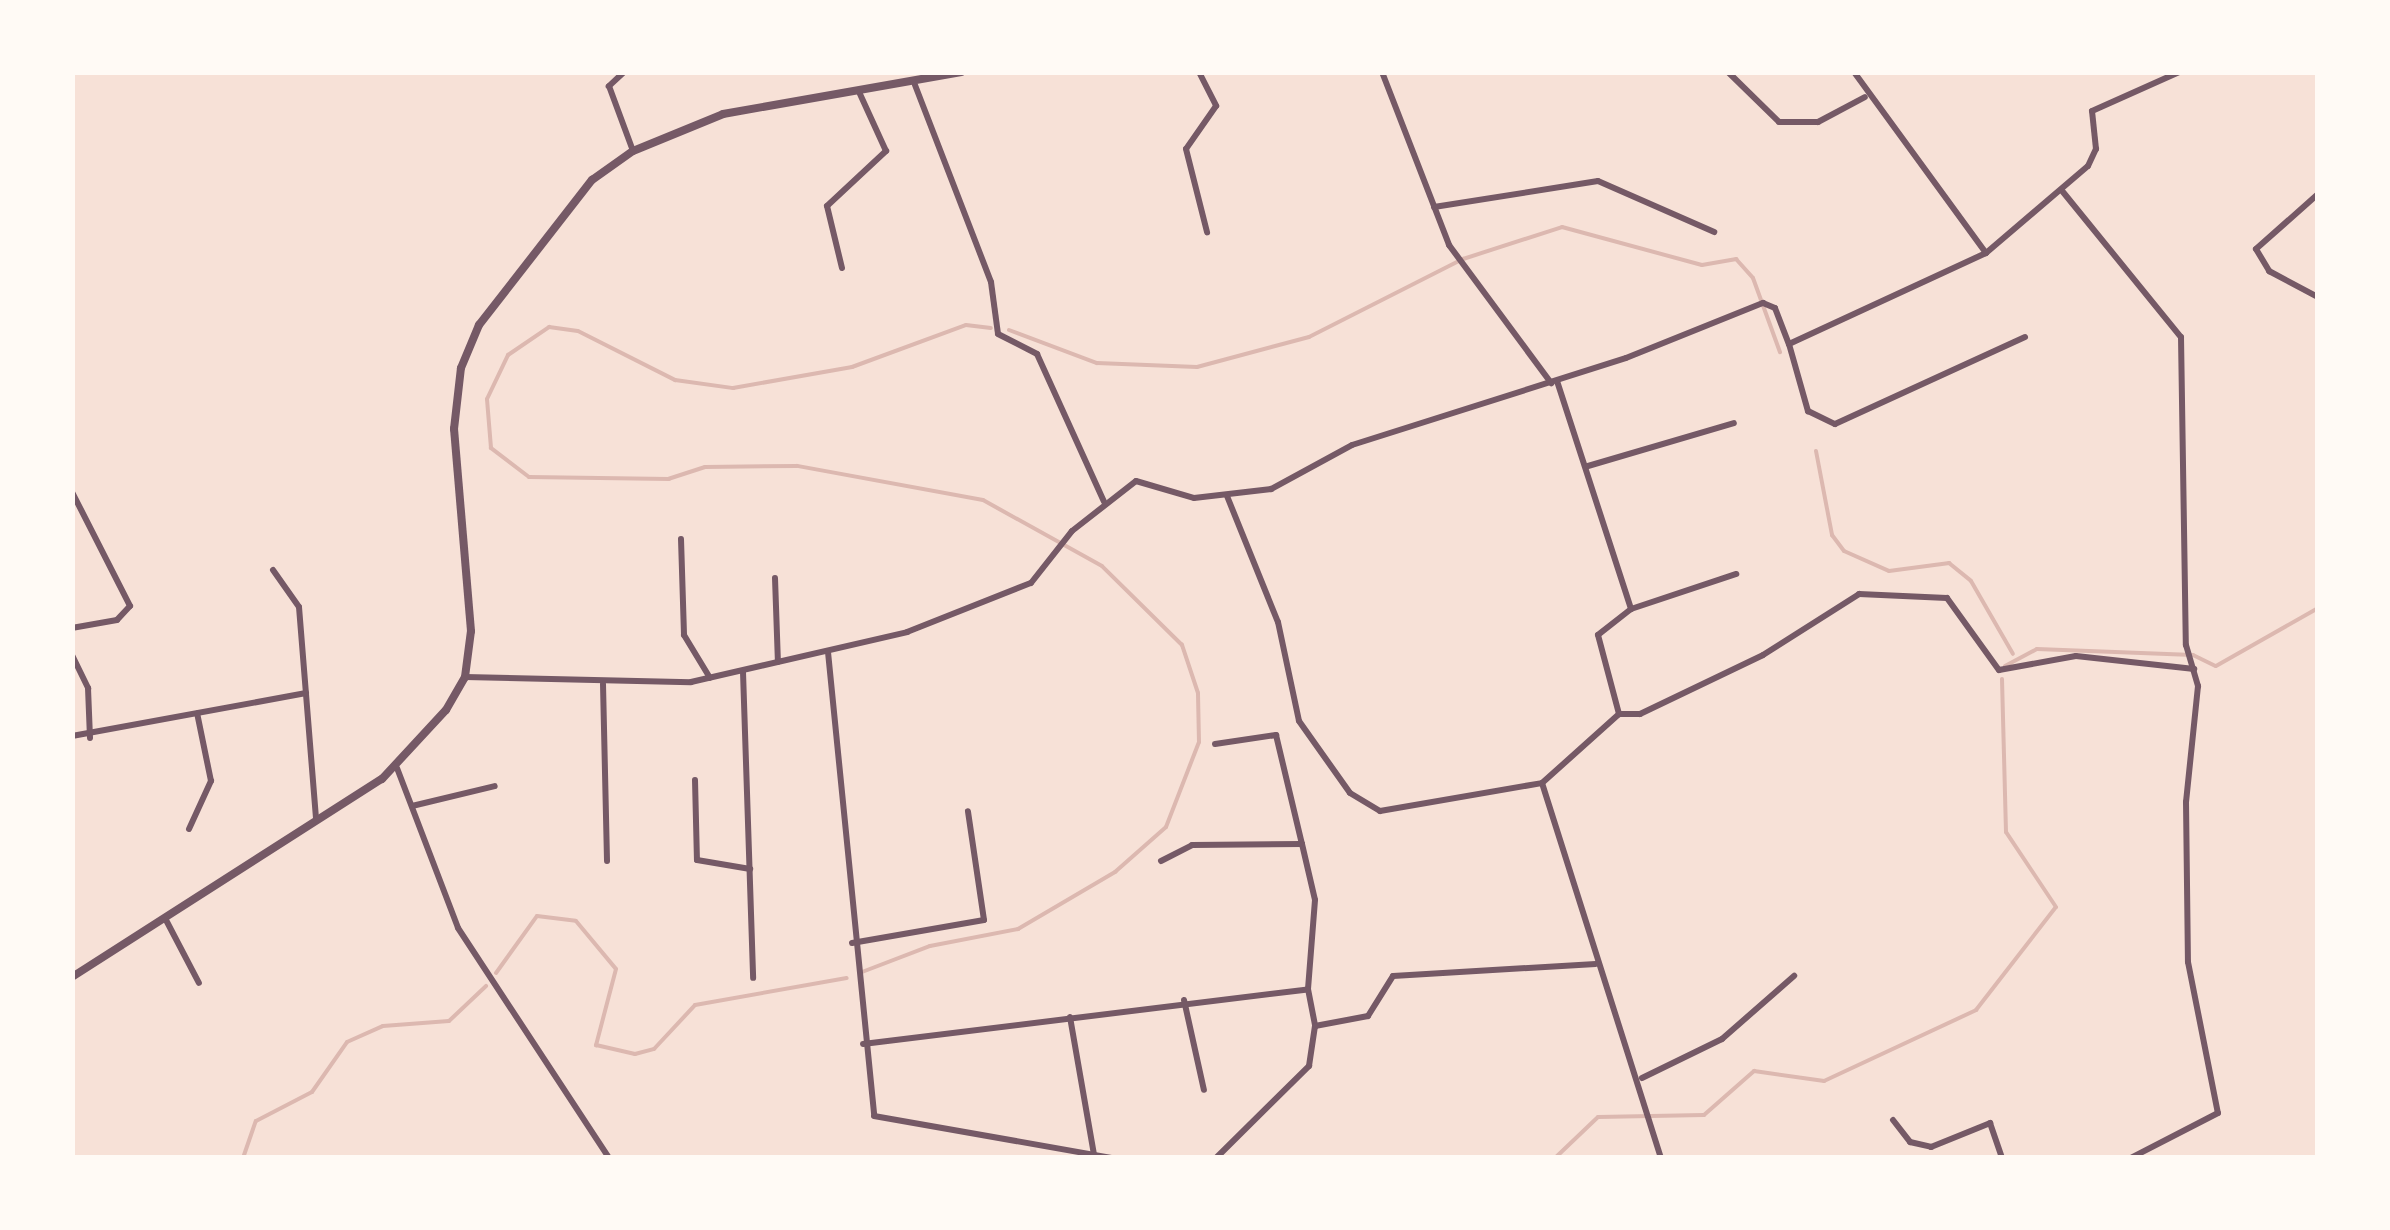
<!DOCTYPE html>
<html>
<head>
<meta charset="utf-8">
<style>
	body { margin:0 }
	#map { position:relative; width:2390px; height:1230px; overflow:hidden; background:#f7e1d7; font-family:"Nunito Sans",sans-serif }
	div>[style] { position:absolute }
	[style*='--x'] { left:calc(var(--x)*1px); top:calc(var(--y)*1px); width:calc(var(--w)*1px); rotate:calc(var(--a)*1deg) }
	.stream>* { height:4px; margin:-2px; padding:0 2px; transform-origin:2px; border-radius:2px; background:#dcb8b0 }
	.minor>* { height:6px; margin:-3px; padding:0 3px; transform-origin:3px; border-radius:3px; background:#755966 }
	.tertiary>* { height:8px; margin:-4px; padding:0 4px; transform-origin:4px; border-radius:4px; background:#755966 }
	span { translate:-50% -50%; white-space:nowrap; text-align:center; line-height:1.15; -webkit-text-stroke:10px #fffaf5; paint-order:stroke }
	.frame { position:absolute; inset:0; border:75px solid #fffaf5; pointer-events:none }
</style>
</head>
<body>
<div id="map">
	<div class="stream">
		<div style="--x:1009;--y:330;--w:94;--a:20.6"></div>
		<div style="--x:1097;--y:363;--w:100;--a:2.3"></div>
		<div style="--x:1197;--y:367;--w:116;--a:-15"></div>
		<div style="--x:1309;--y:337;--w:173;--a:-26.9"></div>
		<div style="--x:1463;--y:259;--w:104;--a:-17.9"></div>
		<div style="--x:1562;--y:227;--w:145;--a:15.2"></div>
		<div style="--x:1702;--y:265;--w:35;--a:-10"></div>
		<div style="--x:1736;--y:259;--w:25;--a:48"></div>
		<div style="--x:1753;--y:278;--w:79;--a:70"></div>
		<div style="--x:1816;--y:451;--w:86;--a:79.2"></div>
		<div style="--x:1832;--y:535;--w:20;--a:53"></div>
		<div style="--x:1844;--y:551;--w:49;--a:24"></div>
		<div style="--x:1889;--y:571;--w:61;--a:-7.6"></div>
		<div style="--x:1949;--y:563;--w:28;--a:39"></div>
		<div style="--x:1971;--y:581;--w:84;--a:60.1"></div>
		<div style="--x:2005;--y:666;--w:36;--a:-28"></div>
		<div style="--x:2037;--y:649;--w:156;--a:2.2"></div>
		<div style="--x:2193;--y:655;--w:25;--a:26"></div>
		<div style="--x:2216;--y:666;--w:117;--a:-29.6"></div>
		<div style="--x:862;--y:972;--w:73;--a:-20.9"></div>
		<div style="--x:930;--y:946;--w:90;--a:-10.9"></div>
		<div style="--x:1018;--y:929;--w:113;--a:-30.4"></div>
		<div style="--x:1115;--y:872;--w:68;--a:-41.4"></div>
		<div style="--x:1166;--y:827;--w:91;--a:-68.8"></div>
		<div style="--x:1199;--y:742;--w:49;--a:-91.2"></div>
		<div style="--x:1198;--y:693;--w:51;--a:-108.4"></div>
		<div style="--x:1182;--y:645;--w:112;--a:-135.4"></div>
		<div style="--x:1102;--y:566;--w:136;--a:-151"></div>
		<div style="--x:983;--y:500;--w:189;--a:-169.6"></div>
		<div style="--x:797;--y:466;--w:92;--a:179.4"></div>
		<div style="--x:705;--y:467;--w:38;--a:162"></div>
		<div style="--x:669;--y:479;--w:140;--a:-179.2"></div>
		<div style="--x:529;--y:477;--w:48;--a:-142.7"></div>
		<div style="--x:491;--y:448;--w:49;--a:-94.7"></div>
		<div style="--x:487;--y:399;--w:49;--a:-64.5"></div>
		<div style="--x:508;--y:355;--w:50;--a:-34.3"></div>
		<div style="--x:549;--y:327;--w:29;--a:8"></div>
		<div style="--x:578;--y:331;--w:109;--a:26.8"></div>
		<div style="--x:675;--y:380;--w:59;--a:7.9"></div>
		<div style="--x:733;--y:388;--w:121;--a:-10"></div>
		<div style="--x:852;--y:367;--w:121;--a:-20.2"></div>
		<div style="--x:966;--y:325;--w:25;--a:7"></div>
		<div style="--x:496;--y:973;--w:70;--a:-54.3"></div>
		<div style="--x:537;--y:916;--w:39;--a:7"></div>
		<div style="--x:576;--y:921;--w:62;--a:50.2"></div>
		<div style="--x:616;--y:969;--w:79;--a:104.7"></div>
		<div style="--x:596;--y:1045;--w:40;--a:13"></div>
		<div style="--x:635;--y:1054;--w:20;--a:-15"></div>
		<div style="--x:654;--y:1049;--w:60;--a:-47"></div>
		<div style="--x:695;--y:1005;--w:154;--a:-10.1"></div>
		<div style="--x:243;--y:1158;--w:39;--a:-71"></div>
		<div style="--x:256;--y:1121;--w:63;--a:-27.4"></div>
		<div style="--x:312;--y:1092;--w:61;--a:-55"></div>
		<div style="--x:347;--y:1042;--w:39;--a:-24"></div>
		<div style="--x:383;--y:1026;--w:66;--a:-4.3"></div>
		<div style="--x:449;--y:1021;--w:51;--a:-43.4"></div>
		<div style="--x:1555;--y:1158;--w:59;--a:-43.6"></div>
		<div style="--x:1598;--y:1117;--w:106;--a:-1.1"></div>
		<div style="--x:1704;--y:1115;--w:67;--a:-41.3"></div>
		<div style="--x:1754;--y:1071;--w:71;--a:8.1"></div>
		<div style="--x:1824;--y:1081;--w:168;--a:-25"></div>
		<div style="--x:1976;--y:1010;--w:130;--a:-52.2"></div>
		<div style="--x:2056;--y:907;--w:90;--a:-123.7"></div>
		<div style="--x:2006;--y:832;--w:153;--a:-91.5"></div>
	</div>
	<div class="minor">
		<div style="--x:624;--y:72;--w:21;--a:137"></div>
		<div style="--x:609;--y:86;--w:69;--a:69.7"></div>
		<div style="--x:1199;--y:72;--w:38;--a:63"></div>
		<div style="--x:1216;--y:106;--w:52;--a:124.9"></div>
		<div style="--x:1186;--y:149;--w:86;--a:75.8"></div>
		<div style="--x:1382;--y:72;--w:186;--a:68.8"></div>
		<div style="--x:1449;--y:245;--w:172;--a:53.5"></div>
		<div style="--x:1728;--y:72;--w:71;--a:44.4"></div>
		<div style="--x:1779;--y:122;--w:39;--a:0"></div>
		<div style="--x:1818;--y:122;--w:53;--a:-28"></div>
		<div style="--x:1854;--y:72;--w:224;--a:53.9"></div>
		<div style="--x:915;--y:85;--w:211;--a:68.9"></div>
		<div style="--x:991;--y:282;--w:52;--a:82.3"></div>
		<div style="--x:998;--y:334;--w:44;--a:27.1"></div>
		<div style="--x:1037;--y:354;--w:162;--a:65.6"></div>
		<div style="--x:2063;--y:192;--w:187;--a:50.9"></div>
		<div style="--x:2181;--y:337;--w:308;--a:89.1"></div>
		<div style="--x:2186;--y:645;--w:43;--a:73.7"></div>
		<div style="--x:2198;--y:686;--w:117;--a:95.9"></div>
		<div style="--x:2186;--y:802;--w:160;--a:89.3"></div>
		<div style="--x:2188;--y:962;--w:154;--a:78.8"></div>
		<div style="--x:2218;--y:1113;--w:98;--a:152.7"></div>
		<div style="--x:2318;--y:194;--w:83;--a:138.4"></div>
		<div style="--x:2256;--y:249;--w:26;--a:59"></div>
		<div style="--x:2269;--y:271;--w:55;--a:28"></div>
		<div style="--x:1434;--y:207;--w:166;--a:-9"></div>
		<div style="--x:1598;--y:181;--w:127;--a:23.7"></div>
		<div style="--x:842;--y:268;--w:64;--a:-103.6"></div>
		<div style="--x:827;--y:206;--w:81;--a:-43"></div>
		<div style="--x:886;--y:151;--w:63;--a:-114.5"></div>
		<div style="--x:1789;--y:344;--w:70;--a:74.2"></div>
		<div style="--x:1808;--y:411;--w:30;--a:26"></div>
		<div style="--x:1835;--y:424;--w:209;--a:-24.6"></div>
		<div style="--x:1557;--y:381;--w:240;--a:72"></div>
		<div style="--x:1631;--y:609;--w:42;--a:141.8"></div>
		<div style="--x:1598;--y:635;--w:82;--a:75.1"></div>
		<div style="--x:1619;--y:714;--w:103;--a:138.1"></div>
		<div style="--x:1542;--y:783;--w:393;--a:72.4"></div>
		<div style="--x:1588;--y:466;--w:152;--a:-16.4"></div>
		<div style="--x:72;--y:492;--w:128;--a:63"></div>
		<div style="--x:130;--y:606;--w:19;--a:133"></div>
		<div style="--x:117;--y:620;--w:46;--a:169.9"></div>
		<div style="--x:1227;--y:496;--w:136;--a:68"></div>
		<div style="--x:1278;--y:622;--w:101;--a:78"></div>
		<div style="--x:1299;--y:721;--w:88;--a:54.7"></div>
		<div style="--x:1350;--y:793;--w:35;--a:31"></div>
		<div style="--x:1380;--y:811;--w:164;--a:-9.8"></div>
		<div style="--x:681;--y:539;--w:96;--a:88.2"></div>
		<div style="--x:684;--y:635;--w:50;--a:58.8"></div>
		<div style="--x:273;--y:570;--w:45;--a:54.9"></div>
		<div style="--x:299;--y:607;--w:211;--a:85.4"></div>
		<div style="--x:775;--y:578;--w:84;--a:88"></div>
		<div style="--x:1631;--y:609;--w:111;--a:-18.4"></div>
		<div style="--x:828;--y:652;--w:466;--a:84.3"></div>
		<div style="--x:874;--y:1116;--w:241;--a:10"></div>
		<div style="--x:72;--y:655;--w:37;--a:64"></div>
		<div style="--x:88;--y:688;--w:50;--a:87.7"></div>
		<div style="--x:743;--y:672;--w:306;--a:88.1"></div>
		<div style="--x:465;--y:677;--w:226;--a:1.3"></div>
		<div style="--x:691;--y:682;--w:222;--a:-13"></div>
		<div style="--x:907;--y:632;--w:133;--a:-21.6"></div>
		<div style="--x:1031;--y:583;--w:66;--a:-51.7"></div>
		<div style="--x:1072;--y:531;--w:81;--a:-38"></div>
		<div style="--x:1136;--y:481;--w:60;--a:16.3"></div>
		<div style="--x:1194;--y:498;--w:78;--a:-6.7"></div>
		<div style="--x:1271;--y:489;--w:92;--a:-28.5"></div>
		<div style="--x:1352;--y:445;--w:287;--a:-17.6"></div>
		<div style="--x:1626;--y:358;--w:148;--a:-21.9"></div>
		<div style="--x:1763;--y:303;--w:13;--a:23"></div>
		<div style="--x:1775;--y:308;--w:39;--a:69"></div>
		<div style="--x:1789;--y:344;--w:217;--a:-24.8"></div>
		<div style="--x:1986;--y:253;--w:134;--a:-40.5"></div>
		<div style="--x:2088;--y:166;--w:19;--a:-65"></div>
		<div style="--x:2096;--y:149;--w:38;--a:-96"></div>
		<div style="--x:2092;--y:111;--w:95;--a:-24.1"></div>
		<div style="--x:603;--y:684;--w:177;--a:88.7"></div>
		<div style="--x:1619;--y:714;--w:21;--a:0"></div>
		<div style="--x:1640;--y:714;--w:136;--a:-25.6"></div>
		<div style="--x:1763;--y:655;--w:114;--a:-32.4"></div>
		<div style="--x:1859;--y:594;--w:88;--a:2.6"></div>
		<div style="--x:1947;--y:598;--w:89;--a:54.2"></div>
		<div style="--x:1999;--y:670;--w:78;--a:-10.3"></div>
		<div style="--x:2076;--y:656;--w:119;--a:6.3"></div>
		<div style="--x:72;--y:736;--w:238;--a:-10.4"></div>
		<div style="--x:1215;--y:744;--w:62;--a:-8.4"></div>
		<div style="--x:1276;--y:735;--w:112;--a:76.6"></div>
		<div style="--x:397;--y:768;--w:171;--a:69.1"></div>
		<div style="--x:458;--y:928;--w:275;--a:56.7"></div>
		<div style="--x:695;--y:780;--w:80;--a:88.6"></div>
		<div style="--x:697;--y:860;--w:54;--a:9.6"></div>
		<div style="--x:412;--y:806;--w:85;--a:-13.5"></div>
		<div style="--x:189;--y:829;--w:53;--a:-65.4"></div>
		<div style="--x:211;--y:781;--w:69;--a:-101.6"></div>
		<div style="--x:1161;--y:861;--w:35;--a:-27"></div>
		<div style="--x:1192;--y:845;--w:110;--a:-0.5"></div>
		<div style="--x:1302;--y:844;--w:57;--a:76.9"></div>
		<div style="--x:1315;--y:900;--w:89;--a:94.5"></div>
		<div style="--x:1308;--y:989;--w:38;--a:79"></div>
		<div style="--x:1315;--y:1026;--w:54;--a:-10.7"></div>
		<div style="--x:1368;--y:1016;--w:47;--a:-58"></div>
		<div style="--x:1393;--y:976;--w:203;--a:-3.4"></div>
		<div style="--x:166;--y:920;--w:71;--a:62.4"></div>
		<div style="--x:852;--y:943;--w:134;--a:-9.9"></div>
		<div style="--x:984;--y:920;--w:110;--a:-98.4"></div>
		<div style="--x:1184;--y:1000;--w:92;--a:77.5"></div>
		<div style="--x:1070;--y:1017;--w:140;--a:80.1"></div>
		<div style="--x:863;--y:1044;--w:448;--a:-7"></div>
		<div style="--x:1642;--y:1078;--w:89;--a:-26"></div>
		<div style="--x:1722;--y:1039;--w:96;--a:-41.2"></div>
		<div style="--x:1893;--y:1120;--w:28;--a:52"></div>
		<div style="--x:1910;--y:1142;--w:22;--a:13"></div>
		<div style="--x:1931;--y:1147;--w:64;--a:-22.1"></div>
		<div style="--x:1990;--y:1123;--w:37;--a:71"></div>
		<div style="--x:178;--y:1158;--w:35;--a:0"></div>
		<div style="--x:1216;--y:1158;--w:131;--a:-44.7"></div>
		<div style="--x:1309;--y:1066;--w:40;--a:-81.5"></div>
	</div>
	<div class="tertiary">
		<div style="--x:72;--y:977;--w:368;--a:-32.6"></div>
		<div style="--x:382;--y:779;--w:94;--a:-47.2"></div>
		<div style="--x:446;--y:710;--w:38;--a:-60"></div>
		<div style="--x:465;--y:677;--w:46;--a:-82.6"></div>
		<div style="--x:471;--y:631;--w:203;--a:-94.8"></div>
		<div style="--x:454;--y:429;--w:61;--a:-83.5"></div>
		<div style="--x:461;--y:368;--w:47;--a:-67.3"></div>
		<div style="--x:479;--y:325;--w:184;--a:-52.1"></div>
		<div style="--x:592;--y:180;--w:50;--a:-35.3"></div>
		<div style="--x:633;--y:151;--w:97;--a:-22.3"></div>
		<div style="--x:723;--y:114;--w:242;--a:-10"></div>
	</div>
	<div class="frame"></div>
</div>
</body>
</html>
